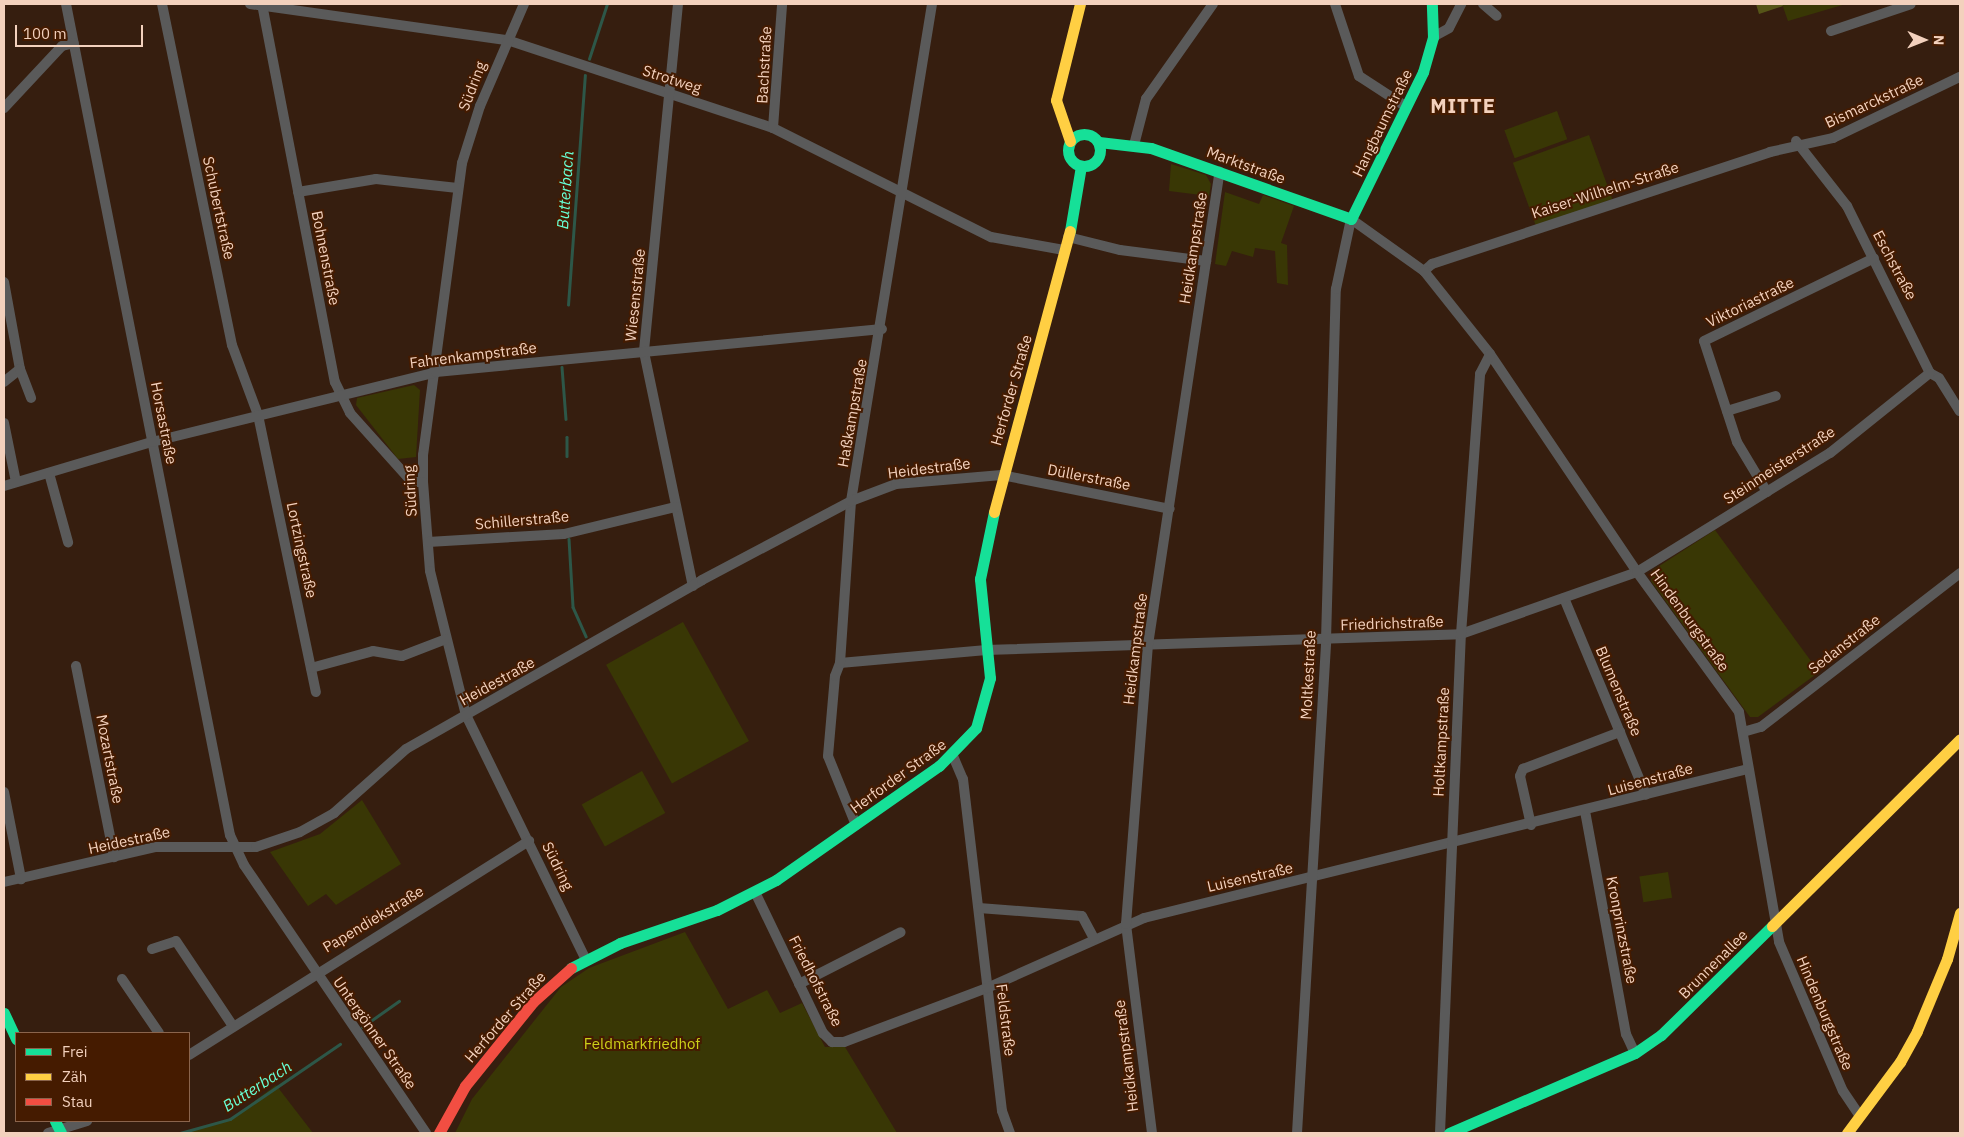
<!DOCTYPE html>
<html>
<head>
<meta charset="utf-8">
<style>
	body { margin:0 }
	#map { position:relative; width:1964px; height:1137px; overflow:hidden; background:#361e0f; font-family:"IBM Plex Sans",sans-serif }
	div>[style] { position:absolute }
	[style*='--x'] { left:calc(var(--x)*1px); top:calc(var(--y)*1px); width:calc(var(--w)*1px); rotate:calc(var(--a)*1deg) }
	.green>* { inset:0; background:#393705; transform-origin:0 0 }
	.forest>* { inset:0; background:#565518 }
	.stream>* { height:2.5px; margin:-1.25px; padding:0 1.25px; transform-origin:1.25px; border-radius:1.25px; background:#2d5748 }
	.street>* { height:10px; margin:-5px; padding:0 5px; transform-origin:5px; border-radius:5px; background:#5a5a5a }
	.fast>* { height:11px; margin:-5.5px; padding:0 5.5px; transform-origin:5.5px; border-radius:5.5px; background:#16e098 }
	.fast>.ring { margin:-5.5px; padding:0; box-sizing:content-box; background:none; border:11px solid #16e098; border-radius:50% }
	.slow>* { height:11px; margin:-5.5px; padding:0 5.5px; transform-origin:5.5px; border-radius:5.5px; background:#ffcf43 }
	.jam>* { height:11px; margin:-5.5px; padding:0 5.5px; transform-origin:5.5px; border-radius:5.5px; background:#f24e42 }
	span { translate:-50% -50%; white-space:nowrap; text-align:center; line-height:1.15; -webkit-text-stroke:4px #451b00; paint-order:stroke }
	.street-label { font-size:15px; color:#f3d1bd }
	.park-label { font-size:15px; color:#ccd119 }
	.water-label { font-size:16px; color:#67fed4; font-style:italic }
	.district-label { font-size:20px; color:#f3d1bd; font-weight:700; letter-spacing:1px }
	.frame { position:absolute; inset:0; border:5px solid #f3d1bd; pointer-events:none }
	.legend { position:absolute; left:15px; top:1032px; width:175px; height:90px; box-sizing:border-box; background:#451b00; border:1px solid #8b644c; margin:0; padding:6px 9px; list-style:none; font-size:15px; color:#f3d1bd }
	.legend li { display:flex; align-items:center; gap:10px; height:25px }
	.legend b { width:25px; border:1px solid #8b644c }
	.north { position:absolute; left:1899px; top:15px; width:50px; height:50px; -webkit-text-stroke:4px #451b00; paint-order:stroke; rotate:91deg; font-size:14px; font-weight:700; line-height:20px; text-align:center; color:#f3d1bd }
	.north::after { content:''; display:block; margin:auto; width:18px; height:22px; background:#f3d1bd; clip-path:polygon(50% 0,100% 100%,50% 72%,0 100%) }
	.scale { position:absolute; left:15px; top:25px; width:128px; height:22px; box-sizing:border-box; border:2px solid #f3d1bd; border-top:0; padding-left:6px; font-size:15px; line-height:18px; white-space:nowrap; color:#f3d1bd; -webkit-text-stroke:4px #451b00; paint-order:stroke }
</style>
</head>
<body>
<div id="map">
	<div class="green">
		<div style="clip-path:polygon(1782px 4px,1846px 4px,1788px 21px)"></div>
		<div style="left:1557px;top:111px;width:30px;height:56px;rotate:70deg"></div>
		<div style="left:1589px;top:135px;width:68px;height:81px;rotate:70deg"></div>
		<div style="clip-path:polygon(1171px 164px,1206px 175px,1211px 184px,1209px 196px,1169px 191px)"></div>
		<div style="clip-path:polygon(1225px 192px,1259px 204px,1263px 195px,1294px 206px,1281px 243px,1287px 245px,1288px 285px,1277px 283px,1275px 251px,1255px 248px,1253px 257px,1232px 251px,1226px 266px,1215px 264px)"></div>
		<div style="clip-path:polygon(414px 385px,420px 390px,416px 457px,398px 459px,356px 405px,357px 398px)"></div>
		<div style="clip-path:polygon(1715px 530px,1819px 672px,1758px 717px,1750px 717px,1651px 581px,1653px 570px)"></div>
		<div style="left:683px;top:622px;width:136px;height:88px;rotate:61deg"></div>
		<div style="left:642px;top:771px;width:48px;height:69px;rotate:61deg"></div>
		<div style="clip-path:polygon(362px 800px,401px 864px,336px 905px,326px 894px,308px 906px,270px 852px,320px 834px)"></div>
		<div style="left:1668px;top:872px;width:26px;height:29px;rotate:81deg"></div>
		<div style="clip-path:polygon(685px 932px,728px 1009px,767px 990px,780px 1013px,802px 1003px,825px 1047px,845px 1047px,897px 1133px,455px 1133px,472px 1099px,561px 987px,589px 968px)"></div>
		<div style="clip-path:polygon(276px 1085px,313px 1133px,180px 1133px,231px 1119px)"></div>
	</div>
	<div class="forest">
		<div style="clip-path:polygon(1756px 4px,1782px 4px,1783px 6px,1759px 14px)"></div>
	</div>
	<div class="stream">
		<div style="--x:589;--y:59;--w:58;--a:-71.9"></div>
		<div style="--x:568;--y:305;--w:230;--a:-85.8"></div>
		<div style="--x:562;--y:367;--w:52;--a:85.6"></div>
		<div style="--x:567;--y:437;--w:19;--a:90"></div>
		<div style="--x:569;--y:539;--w:68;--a:86.6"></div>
		<div style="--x:573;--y:607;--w:32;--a:66"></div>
		<div style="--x:362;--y:1027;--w:45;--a:-35.1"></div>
		<div style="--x:180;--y:1133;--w:52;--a:-15.6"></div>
		<div style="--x:230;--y:1119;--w:133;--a:-34.3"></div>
	</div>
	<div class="street">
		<div style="--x:66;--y:4;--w:847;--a:78.84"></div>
		<div style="--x:230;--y:835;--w:33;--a:65"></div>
		<div style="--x:244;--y:865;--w:324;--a:55.8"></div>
		<div style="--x:162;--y:4;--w:348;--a:78.4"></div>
		<div style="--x:232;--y:345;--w:75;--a:69.6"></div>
		<div style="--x:258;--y:415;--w:283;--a:78.2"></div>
		<div style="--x:250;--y:4;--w:260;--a:8"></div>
		<div style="--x:507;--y:40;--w:280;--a:18.3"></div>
		<div style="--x:773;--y:128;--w:244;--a:26.6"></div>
		<div style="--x:991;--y:237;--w:74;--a:10.1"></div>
		<div style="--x:262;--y:4;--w:385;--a:79.1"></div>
		<div style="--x:335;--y:382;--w:34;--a:64"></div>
		<div style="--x:350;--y:413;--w:93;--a:48.1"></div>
		<div style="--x:412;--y:482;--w:11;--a:0"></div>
		<div style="--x:524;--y:4;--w:111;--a:113.3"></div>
		<div style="--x:480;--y:106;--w:60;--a:107.5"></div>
		<div style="--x:462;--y:163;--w:295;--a:97.6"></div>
		<div style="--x:423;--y:455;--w:27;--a:90"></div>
		<div style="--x:423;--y:482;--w:89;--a:85.5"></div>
		<div style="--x:430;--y:571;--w:148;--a:76"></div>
		<div style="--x:466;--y:715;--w:271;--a:63.9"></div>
		<div style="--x:678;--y:4;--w:350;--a:95.6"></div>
		<div style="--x:644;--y:352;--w:239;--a:78.2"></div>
		<div style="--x:1335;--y:4;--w:76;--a:71.6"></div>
		<div style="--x:1359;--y:76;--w:55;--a:33.1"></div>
		<div style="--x:1483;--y:4;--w:18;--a:41"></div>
		<div style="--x:1831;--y:31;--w:84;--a:-18.6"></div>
		<div style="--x:1433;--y:37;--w:18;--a:-29"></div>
		<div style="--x:1449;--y:28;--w:27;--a:-63"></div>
		<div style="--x:4;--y:108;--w:85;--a:-46.9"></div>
		<div style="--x:62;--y:46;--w:12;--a:-14"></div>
		<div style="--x:773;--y:128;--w:124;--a:-85.8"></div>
		<div style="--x:1796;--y:141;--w:83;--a:51.9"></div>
		<div style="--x:1847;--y:206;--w:186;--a:63.6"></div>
		<div style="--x:1930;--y:373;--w:10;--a:29"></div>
		<div style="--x:1939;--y:378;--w:39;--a:58"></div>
		<div style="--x:1134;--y:145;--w:48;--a:-75.4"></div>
		<div style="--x:1146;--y:99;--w:116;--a:-54.8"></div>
		<div style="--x:298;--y:192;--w:79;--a:-9.5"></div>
		<div style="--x:376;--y:179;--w:82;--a:6.3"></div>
		<div style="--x:1068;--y:237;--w:54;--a:14"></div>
		<div style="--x:1120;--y:250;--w:87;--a:7.3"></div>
		<div style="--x:1424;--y:271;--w:11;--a:-41"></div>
		<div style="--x:1432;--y:264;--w:356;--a:-18.3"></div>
		<div style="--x:1770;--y:152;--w:65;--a:-12.5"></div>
		<div style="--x:1833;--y:138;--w:141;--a:-25.7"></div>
		<div style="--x:4;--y:282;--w:88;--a:79.6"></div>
		<div style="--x:20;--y:369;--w:21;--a:141"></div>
		<div style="--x:20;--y:369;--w:31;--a:69"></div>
		<div style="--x:1727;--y:411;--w:51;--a:-17"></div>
		<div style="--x:4;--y:423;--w:60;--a:78.5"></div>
		<div style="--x:49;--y:473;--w:72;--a:74.6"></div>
		<div style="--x:4;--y:486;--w:154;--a:-16.6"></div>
		<div style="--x:152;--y:442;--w:292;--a:-13.8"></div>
		<div style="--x:436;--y:372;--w:448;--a:-5.5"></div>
		<div style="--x:1767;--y:492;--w:58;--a:-121"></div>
		<div style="--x:1737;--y:442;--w:106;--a:-108.1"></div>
		<div style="--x:1704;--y:341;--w:189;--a:-26"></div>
		<div style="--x:428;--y:542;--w:136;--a:-3.4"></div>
		<div style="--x:564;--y:534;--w:115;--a:-13.6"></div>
		<div style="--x:1564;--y:598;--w:213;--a:67.4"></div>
		<div style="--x:840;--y:663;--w:147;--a:-5.1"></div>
		<div style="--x:986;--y:650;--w:475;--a:-1.9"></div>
		<div style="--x:1461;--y:634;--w:187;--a:-19.4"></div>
		<div style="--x:1637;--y:572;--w:227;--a:-31.7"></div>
		<div style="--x:1830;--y:453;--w:128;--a:-38.7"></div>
		<div style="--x:76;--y:666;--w:195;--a:78.7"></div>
		<div style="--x:311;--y:668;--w:64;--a:-15.3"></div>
		<div style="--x:373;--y:651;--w:29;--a:10"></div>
		<div style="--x:402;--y:656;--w:47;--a:-21.1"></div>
		<div style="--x:1743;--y:732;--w:19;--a:-16"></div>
		<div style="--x:1761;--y:727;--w:252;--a:-37.7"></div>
		<div style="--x:953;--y:756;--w:25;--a:67"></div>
		<div style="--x:963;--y:779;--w:334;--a:83.3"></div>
		<div style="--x:1002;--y:1111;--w:23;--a:70"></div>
		<div style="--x:4;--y:792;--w:89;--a:78.9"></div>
		<div style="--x:1585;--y:811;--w:227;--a:79.6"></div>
		<div style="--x:1626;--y:1034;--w:21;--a:65"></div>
		<div style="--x:856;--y:825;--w:74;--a:-112.1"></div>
		<div style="--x:828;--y:756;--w:80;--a:-85"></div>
		<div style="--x:835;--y:676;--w:14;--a:-69"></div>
		<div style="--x:840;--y:663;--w:162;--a:-86.1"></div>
		<div style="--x:851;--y:501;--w:504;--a:-80.74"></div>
		<div style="--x:1531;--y:825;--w:50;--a:-102.7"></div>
		<div style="--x:1520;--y:776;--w:8;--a:-67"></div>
		<div style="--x:1523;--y:769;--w:104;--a:-20.9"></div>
		<div style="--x:4;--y:882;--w:156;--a:-13"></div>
		<div style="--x:156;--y:847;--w:100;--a:0"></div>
		<div style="--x:256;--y:847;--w:46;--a:-18.8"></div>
		<div style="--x:300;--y:832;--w:39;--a:-29"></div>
		<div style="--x:334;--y:813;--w:96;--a:-41.6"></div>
		<div style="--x:406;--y:749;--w:341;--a:-29.7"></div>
		<div style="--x:702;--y:580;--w:169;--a:-27.9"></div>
		<div style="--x:851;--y:501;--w:48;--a:-20.7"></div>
		<div style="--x:896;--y:484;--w:106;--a:-4.9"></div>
		<div style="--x:1002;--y:475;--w:171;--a:11.4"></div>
		<div style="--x:755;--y:892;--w:157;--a:64.3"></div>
		<div style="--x:823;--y:1033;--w:13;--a:45"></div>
		<div style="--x:832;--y:1042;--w:12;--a:0"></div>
		<div style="--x:844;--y:1042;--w:153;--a:-20.7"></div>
		<div style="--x:987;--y:988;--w:172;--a:-24"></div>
		<div style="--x:1144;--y:918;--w:622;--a:-13.86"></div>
		<div style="--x:979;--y:908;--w:103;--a:4.4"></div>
		<div style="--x:1082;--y:916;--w:26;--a:62"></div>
		<div style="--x:152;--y:949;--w:25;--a:-18"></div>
		<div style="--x:176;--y:941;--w:102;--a:56.2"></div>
		<div style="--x:122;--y:979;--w:65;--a:55.6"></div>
		<div style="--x:799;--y:984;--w:114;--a:-27"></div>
		<div style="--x:189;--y:1055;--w:402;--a:-32.2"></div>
		<div style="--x:48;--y:1133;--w:41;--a:-17.1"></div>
		<div style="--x:1152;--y:1133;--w:211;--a:-97.1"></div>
		<div style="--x:1126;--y:924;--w:280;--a:-85.5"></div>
		<div style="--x:1148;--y:645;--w:479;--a:-81.4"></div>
		<div style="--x:1297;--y:1133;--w:494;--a:-86.6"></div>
		<div style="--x:1326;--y:640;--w:351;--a:-88.4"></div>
		<div style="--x:1336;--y:289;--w:72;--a:-77.9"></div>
		<div style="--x:1351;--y:219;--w:90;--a:35.5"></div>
		<div style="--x:1424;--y:271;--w:106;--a:51.5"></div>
		<div style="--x:1490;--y:354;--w:263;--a:56"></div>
		<div style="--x:1637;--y:572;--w:173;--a:53.9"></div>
		<div style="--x:1739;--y:712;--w:233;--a:80.1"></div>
		<div style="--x:1779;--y:942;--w:162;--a:66.8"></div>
		<div style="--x:1843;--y:1091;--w:30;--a:56"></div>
		<div style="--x:1440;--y:1133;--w:499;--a:-87.6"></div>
		<div style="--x:1461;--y:634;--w:261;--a:-85.8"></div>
		<div style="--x:1480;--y:374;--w:22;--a:-63"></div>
	</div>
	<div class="fast">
		<div class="ring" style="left:1068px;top:134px;width:21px;height:21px"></div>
		<div style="--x:1099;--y:142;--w:52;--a:6.6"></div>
		<div style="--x:1151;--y:148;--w:212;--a:19.5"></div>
		<div style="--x:1351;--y:219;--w:164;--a:-63.9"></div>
		<div style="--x:1423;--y:72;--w:36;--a:-74"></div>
		<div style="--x:1433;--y:37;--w:33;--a:-92"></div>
		<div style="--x:1070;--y:231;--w:66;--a:-80.4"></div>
		<div style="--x:571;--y:968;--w:55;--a:-27"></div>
		<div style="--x:620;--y:943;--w:102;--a:-18.8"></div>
		<div style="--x:717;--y:910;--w:66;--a:-27"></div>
		<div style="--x:776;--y:880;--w:199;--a:-35"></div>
		<div style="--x:939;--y:766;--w:53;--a:-45.8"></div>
		<div style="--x:976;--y:728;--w:52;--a:-74.4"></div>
		<div style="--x:990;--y:678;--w:100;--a:-95.8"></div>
		<div style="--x:980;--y:579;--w:68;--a:-78.2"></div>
		<div style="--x:4;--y:1013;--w:29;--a:65"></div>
		<div style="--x:55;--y:1121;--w:13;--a:63"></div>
		<div style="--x:1449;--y:1133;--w:202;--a:-23.3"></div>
		<div style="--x:1635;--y:1053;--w:32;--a:-35"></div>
		<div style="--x:1661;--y:1035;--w:156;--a:-44.5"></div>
	</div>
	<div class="slow">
		<div style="--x:1070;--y:141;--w:43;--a:-108.9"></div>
		<div style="--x:1056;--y:100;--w:99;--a:-76"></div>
		<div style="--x:994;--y:512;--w:291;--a:-74.9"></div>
		<div style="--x:1772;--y:926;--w:265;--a:-44.8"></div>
		<div style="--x:1847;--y:1133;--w:89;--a:-53.3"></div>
		<div style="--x:1900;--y:1062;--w:35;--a:-61"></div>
		<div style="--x:1917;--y:1031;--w:78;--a:-67.4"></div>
		<div style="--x:1947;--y:959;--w:48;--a:-74.2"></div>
	</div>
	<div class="jam">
		<div style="--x:439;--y:1133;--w:54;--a:-61"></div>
		<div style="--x:465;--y:1086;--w:108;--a:-51"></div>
		<div style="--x:533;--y:1002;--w:51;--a:-41.8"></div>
	</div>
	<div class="street-label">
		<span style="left:764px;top:65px;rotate:-87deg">Bachstraße</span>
		<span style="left:672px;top:79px;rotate:18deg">Strotweg</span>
		<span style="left:472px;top:86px;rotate:-69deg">Südring</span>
		<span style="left:1874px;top:101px;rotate:-25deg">Bismarckstraße</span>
		<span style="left:1382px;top:123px;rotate:-64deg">Hangbaumstraße</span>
		<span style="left:1246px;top:165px;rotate:20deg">Marktstraße</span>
		<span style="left:1605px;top:190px;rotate:-18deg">Kaiser-Wilhelm-Straße</span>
		<span style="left:219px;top:208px;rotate:78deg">Schubertstraße</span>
		<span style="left:1193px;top:248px;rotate:-81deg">Heidkampstraße</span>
		<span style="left:326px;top:258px;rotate:79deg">Bohnenstraße</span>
		<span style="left:1895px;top:265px;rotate:62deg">Eschstraße</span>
		<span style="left:635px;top:295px;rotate:-84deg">Wiesenstraße</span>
		<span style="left:1750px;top:302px;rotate:-26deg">Viktoriastraße</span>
		<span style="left:473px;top:355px;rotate:-7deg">Fahrenkampstraße</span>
		<span style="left:1011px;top:390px;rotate:-74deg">Herforder Straße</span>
		<span style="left:852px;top:413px;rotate:-80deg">Haßkampstraße</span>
		<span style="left:164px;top:423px;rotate:79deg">Horsastraße</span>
		<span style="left:1779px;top:465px;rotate:-33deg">Steinmeisterstraße</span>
		<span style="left:929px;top:468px;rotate:-7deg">Heidestraße</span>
		<span style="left:1089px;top:477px;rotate:11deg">Düllerstraße</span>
		<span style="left:410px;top:491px;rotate:-93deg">Südring</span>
		<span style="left:522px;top:520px;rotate:-5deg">Schillerstraße</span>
		<span style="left:302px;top:550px;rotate:78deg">Lortzingstraße</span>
		<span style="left:1690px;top:620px;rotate:54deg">Hindenburgstraße</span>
		<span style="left:1392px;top:623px;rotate:-2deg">Friedrichstraße</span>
		<span style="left:1844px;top:644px;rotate:-38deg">Sedanstraße</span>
		<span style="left:1135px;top:649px;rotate:-83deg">Heidkampstraße</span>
		<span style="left:1308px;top:675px;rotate:-87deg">Moltkestraße</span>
		<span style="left:497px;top:681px;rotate:-29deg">Heidestraße</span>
		<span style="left:1619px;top:691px;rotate:67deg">Blumenstraße</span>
		<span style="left:1441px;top:742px;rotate:-87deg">Holtkampstraße</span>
		<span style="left:110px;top:759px;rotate:79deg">Mozartstraße</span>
		<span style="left:898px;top:776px;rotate:-36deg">Herforder Straße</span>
		<span style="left:1650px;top:779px;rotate:-15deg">Luisenstraße</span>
		<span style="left:129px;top:840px;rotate:-12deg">Heidestraße</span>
		<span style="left:558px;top:866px;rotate:64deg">Südring</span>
		<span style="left:1250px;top:877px;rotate:-13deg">Luisenstraße</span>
		<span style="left:373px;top:919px;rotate:-31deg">Papendiekstraße</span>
		<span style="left:1622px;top:930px;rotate:79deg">Kronprinzstraße</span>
		<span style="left:1713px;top:964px;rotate:-45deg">Brunnenallee</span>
		<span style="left:816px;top:981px;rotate:63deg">Friedhofstraße</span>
		<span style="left:1825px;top:1013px;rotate:67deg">Hindenburgstraße</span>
		<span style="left:505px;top:1017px;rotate:-49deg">Herforder Straße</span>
		<span style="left:1006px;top:1020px;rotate:83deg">Feldstraße</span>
		<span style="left:375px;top:1033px;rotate:55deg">Untergönner Straße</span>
		<span style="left:1126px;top:1056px;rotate:-97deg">Heidkampstraße</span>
	</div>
	<div class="park-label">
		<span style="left:642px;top:1044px">Feldmarkfriedhof</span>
	</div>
	<div class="water-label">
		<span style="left:565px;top:190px;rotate:-86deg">Butterbach</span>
		<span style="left:257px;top:1086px;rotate:-33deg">Butterbach</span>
	</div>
	<div class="district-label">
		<span style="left:1463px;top:105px">MITTE</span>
	</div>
	<div class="frame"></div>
	<ul class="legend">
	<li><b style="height:6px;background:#16e098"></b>Frei</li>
	<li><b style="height:6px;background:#ffcf43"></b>Zäh</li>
	<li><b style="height:6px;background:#f24e42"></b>Stau</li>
	</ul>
	<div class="north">N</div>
	<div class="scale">100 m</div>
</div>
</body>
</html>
